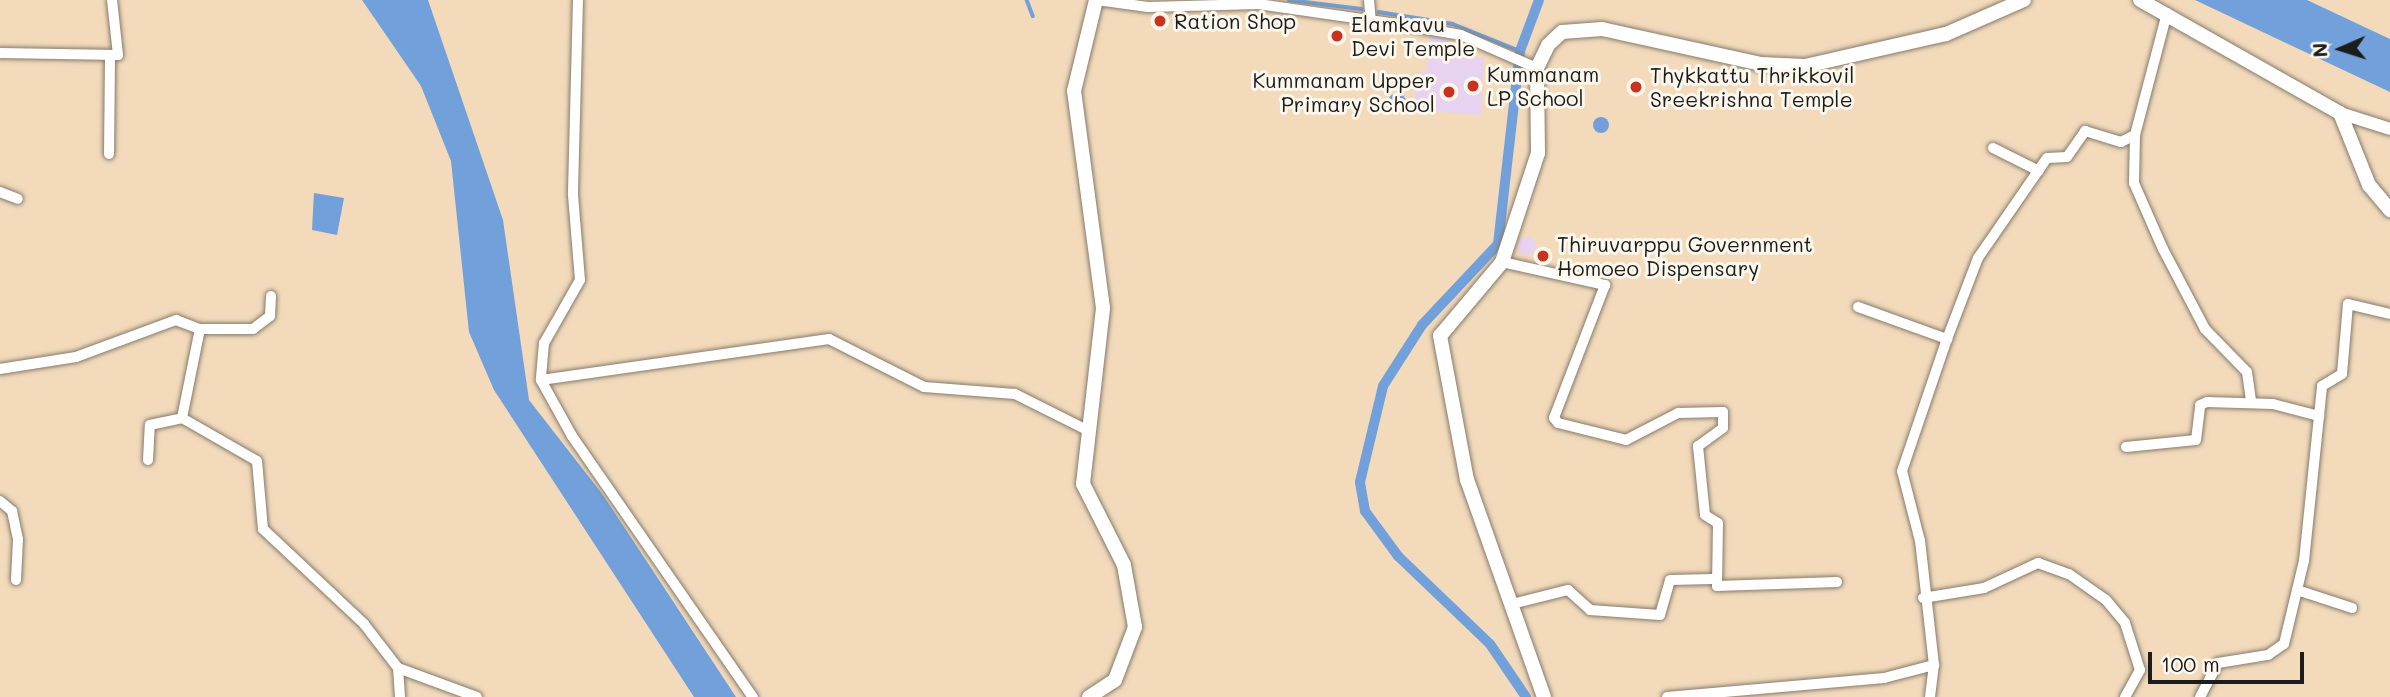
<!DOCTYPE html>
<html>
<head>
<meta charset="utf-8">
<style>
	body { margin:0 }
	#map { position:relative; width:2390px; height:697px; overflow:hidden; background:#f2dabb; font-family:Mali,sans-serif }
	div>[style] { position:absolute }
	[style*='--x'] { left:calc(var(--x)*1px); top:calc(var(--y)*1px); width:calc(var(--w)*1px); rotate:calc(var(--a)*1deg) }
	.built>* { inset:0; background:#e7d2ef }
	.round { border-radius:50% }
	.water>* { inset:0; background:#71a0da }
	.stream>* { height:3.5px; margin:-1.75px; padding:0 1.75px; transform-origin:1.75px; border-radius:1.75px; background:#71a0da }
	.canal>* { height:10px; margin:-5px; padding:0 5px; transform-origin:5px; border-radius:5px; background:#71a0da }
	.roads { filter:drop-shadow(0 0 2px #877b6c) drop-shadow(0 0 2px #877b6c) }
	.minor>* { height:10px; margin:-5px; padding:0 5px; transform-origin:5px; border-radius:5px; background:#fff }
	.tertiary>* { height:12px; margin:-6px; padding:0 6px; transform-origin:6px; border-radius:6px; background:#fff }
	.secondary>* { height:14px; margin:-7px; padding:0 7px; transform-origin:7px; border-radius:7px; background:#fff }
	.dots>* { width:19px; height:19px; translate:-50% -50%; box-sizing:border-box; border:4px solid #fbf7ec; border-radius:50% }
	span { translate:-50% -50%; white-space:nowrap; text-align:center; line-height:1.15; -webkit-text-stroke:6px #fbf7ec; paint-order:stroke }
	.poi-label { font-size:21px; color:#1c1c1c }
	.left { translate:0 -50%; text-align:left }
	.right { translate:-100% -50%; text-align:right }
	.north { position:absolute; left:2306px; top:14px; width:70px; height:70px; -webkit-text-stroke:5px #fbf7ec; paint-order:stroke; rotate:267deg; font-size:19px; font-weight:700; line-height:28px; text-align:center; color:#1c1c1c }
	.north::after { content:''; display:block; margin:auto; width:24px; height:32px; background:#1c1c1c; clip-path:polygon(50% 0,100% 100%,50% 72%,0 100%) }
	.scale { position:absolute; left:2148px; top:652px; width:156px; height:32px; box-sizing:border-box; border:4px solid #1c1c1c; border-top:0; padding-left:9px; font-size:21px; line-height:24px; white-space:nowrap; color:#1c1c1c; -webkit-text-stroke:5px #fbf7ec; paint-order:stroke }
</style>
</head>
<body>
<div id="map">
	<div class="built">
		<div style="clip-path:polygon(1429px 35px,1447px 36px,1446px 56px,1484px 58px,1481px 115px,1414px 110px,1416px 74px,1427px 71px)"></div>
		<div class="round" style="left:1518px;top:237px;width:18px;height:18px"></div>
	</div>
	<div class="water">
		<div style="clip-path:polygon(362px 0,428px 0,503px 220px,529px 400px,603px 495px,736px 697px,694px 697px,494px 390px,469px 332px,451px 161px,421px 86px)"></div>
		<div style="clip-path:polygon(2195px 0,2307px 0,2390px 39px,2390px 92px)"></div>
		<div class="round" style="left:1388px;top:93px;width:18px;height:18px"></div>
		<div class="round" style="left:1593px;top:117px;width:16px;height:16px"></div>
		<div style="clip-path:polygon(314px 193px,344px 198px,337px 235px,312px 230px)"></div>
	</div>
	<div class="stream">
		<div style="--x:1027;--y:0;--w:17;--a:69"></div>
		<div style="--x:1289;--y:0;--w:73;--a:7.1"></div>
		<div style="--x:1379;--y:12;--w:75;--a:9.2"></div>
		<div style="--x:1453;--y:24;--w:72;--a:21.9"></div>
	</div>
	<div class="canal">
		<div style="--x:1526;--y:697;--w:64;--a:-124.2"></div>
		<div style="--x:1490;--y:644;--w:127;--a:-136.3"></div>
		<div style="--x:1398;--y:556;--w:56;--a:-126.3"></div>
		<div style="--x:1365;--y:511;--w:29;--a:-100"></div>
		<div style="--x:1360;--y:482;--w:99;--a:-76.5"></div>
		<div style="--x:1383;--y:386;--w:72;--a:-57.4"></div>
		<div style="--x:1422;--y:325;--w:111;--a:-46.8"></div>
		<div style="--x:1498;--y:244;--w:194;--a:-83.5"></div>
		<div style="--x:1520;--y:51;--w:54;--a:-69.6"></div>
	</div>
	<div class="roads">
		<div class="minor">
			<div style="--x:578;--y:0;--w:195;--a:91.5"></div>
			<div style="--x:573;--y:195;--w:85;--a:85.3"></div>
			<div style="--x:580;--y:280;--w:73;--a:119.7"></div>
			<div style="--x:544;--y:343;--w:37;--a:95"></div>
			<div style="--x:541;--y:380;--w:64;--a:61"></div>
			<div style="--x:572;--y:436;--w:318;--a:55.3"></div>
			<div style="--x:1097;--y:0;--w:51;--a:7.8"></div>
			<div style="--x:1148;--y:7;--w:110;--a:-1.6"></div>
			<div style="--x:1258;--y:4;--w:147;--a:8.2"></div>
			<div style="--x:1403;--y:25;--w:59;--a:9.8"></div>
			<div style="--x:1461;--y:35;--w:83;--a:23.5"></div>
			<div style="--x:1369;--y:0;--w:22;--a:85"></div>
			<div style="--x:0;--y:53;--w:118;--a:1"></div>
			<div style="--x:118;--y:55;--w:55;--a:-96.2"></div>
			<div style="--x:2135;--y:135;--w:48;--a:91.2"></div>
			<div style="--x:2134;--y:183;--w:72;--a:66.3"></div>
			<div style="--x:2163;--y:249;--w:90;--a:62.3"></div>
			<div style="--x:2205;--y:329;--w:60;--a:45.7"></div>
			<div style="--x:2247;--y:372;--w:30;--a:82"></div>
			<div style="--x:1993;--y:148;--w:51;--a:26.6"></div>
			<div style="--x:109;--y:154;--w:96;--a:-89.4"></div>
			<div style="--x:0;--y:192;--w:19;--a:21"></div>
			<div style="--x:1502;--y:262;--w:106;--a:12.6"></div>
			<div style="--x:1605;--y:285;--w:142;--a:111"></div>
			<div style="--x:1554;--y:418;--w:6;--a:51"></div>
			<div style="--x:1558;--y:423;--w:70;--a:14"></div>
			<div style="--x:1626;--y:440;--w:59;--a:-27.4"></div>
			<div style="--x:1678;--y:413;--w:45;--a:-1.3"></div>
			<div style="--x:1723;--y:412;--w:16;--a:90"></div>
			<div style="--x:1723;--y:428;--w:31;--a:144"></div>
			<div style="--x:1698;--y:446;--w:69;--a:84.2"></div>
			<div style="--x:1705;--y:515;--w:15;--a:32"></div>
			<div style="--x:1718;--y:523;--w:63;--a:90.9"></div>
			<div style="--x:1717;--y:586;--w:120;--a:-1.9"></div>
			<div style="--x:1858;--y:307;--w:95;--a:19.8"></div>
			<div style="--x:0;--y:369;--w:77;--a:-9"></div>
			<div style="--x:76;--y:357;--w:107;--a:-20.3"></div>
			<div style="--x:176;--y:320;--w:26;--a:21"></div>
			<div style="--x:200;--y:329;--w:53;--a:0"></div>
			<div style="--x:253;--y:329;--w:21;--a:-37"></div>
			<div style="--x:270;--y:316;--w:20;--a:-87"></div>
			<div style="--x:541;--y:380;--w:291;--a:-8.1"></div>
			<div style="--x:829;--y:339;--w:106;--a:26.8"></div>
			<div style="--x:924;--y:387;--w:91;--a:4.4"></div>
			<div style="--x:1015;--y:394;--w:83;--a:26.6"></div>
			<div style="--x:182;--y:418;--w:86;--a:29.8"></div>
			<div style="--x:257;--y:461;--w:68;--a:85"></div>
			<div style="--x:263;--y:529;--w:139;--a:43.2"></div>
			<div style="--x:364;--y:624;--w:56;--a:52.3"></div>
			<div style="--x:398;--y:668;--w:84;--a:20.2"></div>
			<div style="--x:2126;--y:447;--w:70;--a:-5.7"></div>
			<div style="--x:2196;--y:440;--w:35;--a:-83"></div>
			<div style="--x:2200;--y:405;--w:8;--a:-23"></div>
			<div style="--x:2207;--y:402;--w:66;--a:1.7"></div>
			<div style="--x:2273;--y:404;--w:48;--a:14.6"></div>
			<div style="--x:148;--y:460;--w:35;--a:-87"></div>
			<div style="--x:150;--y:425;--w:33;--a:-12"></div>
			<div style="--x:182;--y:418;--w:91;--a:-78.6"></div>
			<div style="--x:0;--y:501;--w:16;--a:40"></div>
			<div style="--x:12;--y:511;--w:29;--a:78"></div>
			<div style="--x:18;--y:539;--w:41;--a:92.8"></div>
			<div style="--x:2297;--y:590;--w:58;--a:18.1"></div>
			<div style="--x:1923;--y:598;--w:62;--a:-9.3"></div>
			<div style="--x:1984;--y:588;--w:60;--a:-24.8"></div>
			<div style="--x:2038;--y:563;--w:33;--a:20"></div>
			<div style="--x:2069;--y:574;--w:45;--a:35.1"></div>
			<div style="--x:2106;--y:600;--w:30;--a:50"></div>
			<div style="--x:2125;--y:623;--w:49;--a:72.3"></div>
			<div style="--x:2140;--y:670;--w:31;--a:119"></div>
			<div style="--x:1512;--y:604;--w:58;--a:-14"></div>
			<div style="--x:1568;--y:590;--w:30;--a:42"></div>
			<div style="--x:1590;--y:610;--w:70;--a:4.1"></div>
			<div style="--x:1660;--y:615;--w:36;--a:-74"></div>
			<div style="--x:1670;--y:580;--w:43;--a:-1.3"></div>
			<div style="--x:398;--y:668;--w:29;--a:86"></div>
			<div style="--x:1667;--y:697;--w:218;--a:-5"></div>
			<div style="--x:1884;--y:678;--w:52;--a:-14.6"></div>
			<div style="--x:1930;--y:697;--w:32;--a:-83"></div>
			<div style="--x:1934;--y:665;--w:125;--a:-96.4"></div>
			<div style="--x:1920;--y:541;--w:72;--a:-104.4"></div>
			<div style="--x:1902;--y:471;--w:139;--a:-71.2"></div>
			<div style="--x:1947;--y:339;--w:87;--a:-69.1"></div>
			<div style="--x:1978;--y:258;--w:121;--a:-55.4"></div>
			<div style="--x:2047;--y:158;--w:20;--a:-3"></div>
			<div style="--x:2067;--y:157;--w:32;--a:-55"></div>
			<div style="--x:2085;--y:131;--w:38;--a:17"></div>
			<div style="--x:2121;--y:142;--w:16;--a:-27"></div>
			<div style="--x:2135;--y:135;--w:126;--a:-75.3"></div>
			<div style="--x:2200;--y:697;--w:38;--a:-62"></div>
			<div style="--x:2218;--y:663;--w:51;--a:-9.1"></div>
			<div style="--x:2268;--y:655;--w:19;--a:-35"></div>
			<div style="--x:2284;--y:644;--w:85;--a:-76.5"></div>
			<div style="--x:2304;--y:561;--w:176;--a:-84.1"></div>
			<div style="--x:2322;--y:386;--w:23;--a:-31"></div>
			<div style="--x:2342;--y:374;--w:70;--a:-85.1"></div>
			<div style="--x:2348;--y:304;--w:43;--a:13.4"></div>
		</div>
		<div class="tertiary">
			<div style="--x:2340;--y:113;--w:52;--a:17.7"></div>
		</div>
		<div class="secondary">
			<div style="--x:2140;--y:0;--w:230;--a:29.5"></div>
			<div style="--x:2340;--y:113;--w:78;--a:68.1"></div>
			<div style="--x:2369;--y:185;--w:33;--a:50"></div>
			<div style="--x:1089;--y:697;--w:31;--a:-33"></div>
			<div style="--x:1115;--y:680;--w:57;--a:-69.3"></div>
			<div style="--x:1135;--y:627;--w:63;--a:-100.1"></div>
			<div style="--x:1124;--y:565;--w:91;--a:-116.8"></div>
			<div style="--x:1083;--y:484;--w:177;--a:-83.5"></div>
			<div style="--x:1103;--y:308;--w:219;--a:-97.6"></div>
			<div style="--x:1074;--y:91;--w:94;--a:-76.4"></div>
			<div style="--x:1544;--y:697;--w:230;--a:-109.5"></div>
			<div style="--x:1467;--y:480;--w:147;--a:-100.6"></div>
			<div style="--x:1440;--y:336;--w:97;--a:-50"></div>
			<div style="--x:1502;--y:262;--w:115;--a:-71.7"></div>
			<div style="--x:1538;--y:153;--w:85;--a:-90.7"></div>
			<div style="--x:1537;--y:68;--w:25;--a:-64"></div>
			<div style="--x:1548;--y:45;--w:19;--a:-43"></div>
			<div style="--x:1562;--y:32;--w:40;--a:-4.3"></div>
			<div style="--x:1602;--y:29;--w:163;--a:12.4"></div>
			<div style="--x:1761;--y:64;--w:44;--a:2.6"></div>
			<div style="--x:1805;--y:66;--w:145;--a:-12.8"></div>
			<div style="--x:1946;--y:34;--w:85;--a:-23.6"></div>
		</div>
	</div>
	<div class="dots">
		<div style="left:1160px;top:21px;background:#c8321e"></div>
		<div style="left:1337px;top:36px;background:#c8321e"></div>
		<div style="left:1473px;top:86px;background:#c8321e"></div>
		<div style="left:1636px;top:87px;background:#c8321e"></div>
		<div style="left:1449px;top:92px;background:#c8321e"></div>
		<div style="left:1543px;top:256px;background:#c8321e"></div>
	</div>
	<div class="poi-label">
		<span class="left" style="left:1174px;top:21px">Ration Shop</span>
		<span class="left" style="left:1351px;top:36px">Elamkavu<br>Devi Temple</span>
		<span class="left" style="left:1487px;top:86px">Kummanam<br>LP School</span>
		<span class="left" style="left:1650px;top:87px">Thykkattu Thrikkovil<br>Sreekrishna Temple</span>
		<span class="right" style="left:1435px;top:92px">Kummanam Upper<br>Primary School</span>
		<span class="left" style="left:1557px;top:256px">Thiruvarppu Government<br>Homoeo Dispensary</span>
	</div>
	<div class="north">N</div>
	<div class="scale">100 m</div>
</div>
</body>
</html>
